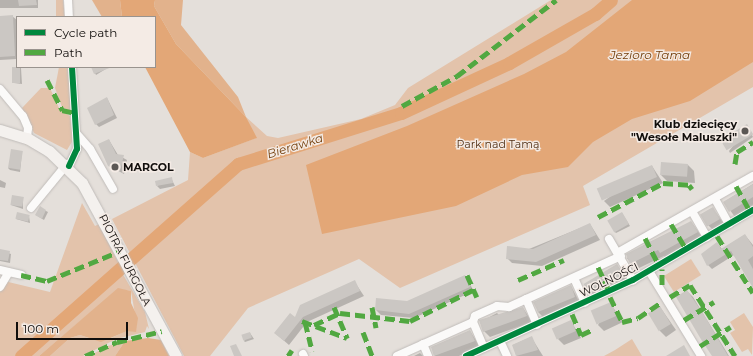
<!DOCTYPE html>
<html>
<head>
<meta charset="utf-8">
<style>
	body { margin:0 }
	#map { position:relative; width:753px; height:356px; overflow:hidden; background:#e4dfda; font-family:Montserrat,sans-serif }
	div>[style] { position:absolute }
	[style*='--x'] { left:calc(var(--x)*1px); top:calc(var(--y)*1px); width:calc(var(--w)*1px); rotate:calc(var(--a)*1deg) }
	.green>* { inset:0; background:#e3c3ab; transform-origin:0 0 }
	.forest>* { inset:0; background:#e2b28c }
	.water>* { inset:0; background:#e3a777 }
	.shadow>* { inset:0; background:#0003; transform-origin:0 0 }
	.river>* { height:13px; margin:-6.5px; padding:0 6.5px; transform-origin:6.5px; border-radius:6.5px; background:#e3a777 }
	.building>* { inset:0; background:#cbc7c3; transform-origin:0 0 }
	.roads { filter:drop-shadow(0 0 1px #c0bcb9) drop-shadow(0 0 1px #c0bcb9) }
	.minor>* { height:8px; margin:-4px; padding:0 4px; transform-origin:4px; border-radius:4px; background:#fbfaf9 }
	.major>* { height:11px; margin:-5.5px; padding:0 5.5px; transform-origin:5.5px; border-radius:5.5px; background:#f4f1ee }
	.quiet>* { height:5px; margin-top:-2.5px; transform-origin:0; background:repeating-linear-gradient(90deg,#51a841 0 10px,transparent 0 15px) }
	.cycleway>* { height:6px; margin:-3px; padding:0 3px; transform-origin:3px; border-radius:3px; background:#00873e }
	.dots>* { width:11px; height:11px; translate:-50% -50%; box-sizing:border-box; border:2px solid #f4ebe5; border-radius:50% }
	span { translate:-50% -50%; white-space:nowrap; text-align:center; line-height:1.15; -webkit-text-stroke:3px #f4ebe5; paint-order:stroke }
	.poi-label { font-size:11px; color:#110e0c; font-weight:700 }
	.right { translate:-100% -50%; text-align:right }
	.left { translate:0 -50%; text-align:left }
	.park-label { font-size:11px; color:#512f13 }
	.street-label { font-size:11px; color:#110e0c }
	.water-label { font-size:12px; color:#733d09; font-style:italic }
	.legend { position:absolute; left:16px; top:16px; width:140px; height:52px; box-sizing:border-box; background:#f4ebe5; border:1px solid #99938e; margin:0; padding:5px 7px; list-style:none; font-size:12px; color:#110e0c }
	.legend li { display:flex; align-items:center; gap:8px; height:20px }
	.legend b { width:20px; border:1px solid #99938e }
	.scale { position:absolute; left:16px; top:322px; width:112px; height:18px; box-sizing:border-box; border:2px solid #110e0c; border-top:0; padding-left:5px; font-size:12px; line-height:14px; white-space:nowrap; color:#110e0c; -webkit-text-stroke:3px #f4ebe5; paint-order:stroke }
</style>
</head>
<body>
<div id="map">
	<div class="green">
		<div style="clip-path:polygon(56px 0,63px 0,65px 17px,56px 17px)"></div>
		<div style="clip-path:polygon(551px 0,753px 0,753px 87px,583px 186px,590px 205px,400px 288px,359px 259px,248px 308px,210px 356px,184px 356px,112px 219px,188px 180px,190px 152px,203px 158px,256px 138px,246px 117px,267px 136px,278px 138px,361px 119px,395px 105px,408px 88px)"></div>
		<div style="clip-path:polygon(59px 67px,68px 67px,71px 111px,62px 107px,55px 88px)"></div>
		<div style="clip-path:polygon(41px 88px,50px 88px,60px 110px,70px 116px,73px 140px,67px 150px,34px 133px,22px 108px)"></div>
		<div style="clip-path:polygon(82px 203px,95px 226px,99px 224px,119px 264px,15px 356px,0 356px,0 280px,50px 292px)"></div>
		<div style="left:691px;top:259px;width:19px;height:32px;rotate:58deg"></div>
		<div style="clip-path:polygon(121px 271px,145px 312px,149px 329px,147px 326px,145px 332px,116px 339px,83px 356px,50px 356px,70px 338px,80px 335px,94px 340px,109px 339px,137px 326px,131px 291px,118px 289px,39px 356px,25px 356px)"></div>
		<div style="clip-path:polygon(744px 313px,753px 327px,752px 355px,748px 349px,742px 352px,730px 333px,735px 330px,730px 322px)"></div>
		<div style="clip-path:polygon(632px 339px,642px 356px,604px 356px,615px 350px)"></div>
		<div style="clip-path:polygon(125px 341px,115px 356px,89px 356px,108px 346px)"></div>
	</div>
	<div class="forest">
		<div style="clip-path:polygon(92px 0,120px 0,122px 17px,102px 17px)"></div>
		<div style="clip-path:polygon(155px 0,183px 0,181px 25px,238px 97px,246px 117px,176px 44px,154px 6px)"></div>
		<div style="clip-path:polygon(118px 288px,131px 291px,131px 303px,138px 318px,136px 332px,127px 331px,101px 342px,80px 335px,70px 338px,50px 356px,39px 356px)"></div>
		<div style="clip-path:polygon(148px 338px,161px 340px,169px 356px,115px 356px,125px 341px)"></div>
	</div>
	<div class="water">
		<div style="clip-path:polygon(120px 0,155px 0,154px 6px,176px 44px,246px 117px,257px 138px,203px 158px,190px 152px,145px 67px,155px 67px,155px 17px,122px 17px)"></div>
		<div style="clip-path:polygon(632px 0,753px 0,753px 62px,690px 101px,632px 119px,593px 142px,568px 167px,522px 175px,456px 206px,322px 234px,306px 165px,407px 126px,524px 74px,566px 52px)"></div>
	</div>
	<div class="shadow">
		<div style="left:0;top:0;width:38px;height:8px"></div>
		<div style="clip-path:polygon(12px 16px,17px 20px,17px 59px,0 60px,0 17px)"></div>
		<div style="clip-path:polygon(13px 67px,21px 68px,22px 84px,14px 83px)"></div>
		<div style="clip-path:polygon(92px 67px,109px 67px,96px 75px)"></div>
		<div style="clip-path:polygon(107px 98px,117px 118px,99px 127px,96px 124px)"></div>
		<div style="clip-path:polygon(748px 127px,753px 137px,730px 153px,729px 151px)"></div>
		<div style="clip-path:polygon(109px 140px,118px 155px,127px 160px,124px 174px,109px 166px)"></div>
		<div style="clip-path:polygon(22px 152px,20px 172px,10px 170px,8px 168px)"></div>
		<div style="clip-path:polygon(688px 165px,694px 171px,695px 183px,667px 181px,661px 175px)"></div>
		<div style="clip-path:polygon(652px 166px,663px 183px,610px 207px,604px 201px)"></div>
		<div style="clip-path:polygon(171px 178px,175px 186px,160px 189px,157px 186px)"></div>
		<div style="clip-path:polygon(0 180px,6px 183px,5px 188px,0 187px)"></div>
		<div style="clip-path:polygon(753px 184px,753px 206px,735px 217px,724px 202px)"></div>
		<div style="clip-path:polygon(23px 198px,23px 209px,11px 205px)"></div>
		<div style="clip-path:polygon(40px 208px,48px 212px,44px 220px,36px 215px)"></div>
		<div style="clip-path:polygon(713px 209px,725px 225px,714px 231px,708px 225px)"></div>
		<div style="clip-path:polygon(622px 213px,630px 226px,616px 233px,614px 231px)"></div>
		<div style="clip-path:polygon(29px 216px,30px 223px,16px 219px)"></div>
		<div style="clip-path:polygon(691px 222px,703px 238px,667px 259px,664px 256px,637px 269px,631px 263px,627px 258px,644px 245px)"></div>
		<div style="clip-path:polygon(590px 224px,600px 240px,542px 266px,512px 263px,507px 258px)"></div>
		<div style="clip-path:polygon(745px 235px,753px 245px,753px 286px,734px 255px,712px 269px,708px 265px,717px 243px,722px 249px)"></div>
		<div style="clip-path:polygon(0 250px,11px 254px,10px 263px,0 261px)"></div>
		<div style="clip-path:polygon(617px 265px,628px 280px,592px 296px,586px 290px)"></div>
		<div style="clip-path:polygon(465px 276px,474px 291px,414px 318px,381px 315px,376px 310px,407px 302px)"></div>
		<div style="clip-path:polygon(354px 281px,364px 296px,307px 322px,289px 345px,275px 333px)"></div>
		<div style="clip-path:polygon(571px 286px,580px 303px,544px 318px,538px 312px,535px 303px)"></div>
		<div style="clip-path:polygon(687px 291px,693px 297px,729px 356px,713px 356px)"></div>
		<div style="clip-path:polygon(610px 303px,623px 322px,604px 331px,598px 325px)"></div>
		<div style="clip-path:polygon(660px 307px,676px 330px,666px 337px,660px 331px)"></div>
		<div style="clip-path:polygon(523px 308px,532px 322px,490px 337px,484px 331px,480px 322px,497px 313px,500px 316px)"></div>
		<div style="clip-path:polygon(571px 321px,581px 338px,564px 345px,558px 339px)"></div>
		<div style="clip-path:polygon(470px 331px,480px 347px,459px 356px,435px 356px,432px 347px)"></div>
		<div style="clip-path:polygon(250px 333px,254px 339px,245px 342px,244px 341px)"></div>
		<div style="clip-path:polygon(531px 337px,543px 356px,517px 356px,513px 345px)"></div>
		<div style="clip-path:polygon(420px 353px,423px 356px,414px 356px)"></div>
	</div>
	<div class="river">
		<div style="--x:21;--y:356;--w:290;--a:-41.5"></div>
		<div style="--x:238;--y:164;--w:171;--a:-17.4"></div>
		<div style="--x:401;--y:113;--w:119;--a:-24.8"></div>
		<div style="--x:509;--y:63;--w:99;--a:-29.7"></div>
		<div style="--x:595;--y:14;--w:21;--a:-41"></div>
	</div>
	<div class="building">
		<div style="clip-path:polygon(18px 0,36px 0,37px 5px,19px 6px)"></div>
		<div style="clip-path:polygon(13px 15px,15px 56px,0 57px,0 16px)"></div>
		<div style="left:12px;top:67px;width:8px;height:16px"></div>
		<div style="clip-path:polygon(91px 67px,112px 67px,94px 74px)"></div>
		<div style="clip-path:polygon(107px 97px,114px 115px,95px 125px,87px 108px)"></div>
		<div style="left:747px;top:124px;width:12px;height:31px;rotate:59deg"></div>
		<div style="clip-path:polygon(109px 139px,116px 154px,124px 155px,120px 171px,108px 166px,98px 144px)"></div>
		<div style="left:11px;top:149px;width:12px;height:19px;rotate:9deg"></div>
		<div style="left:661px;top:162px;width:27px;height:13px;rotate:4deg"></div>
		<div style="left:652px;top:165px;width:13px;height:60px;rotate:67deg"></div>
		<div style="clip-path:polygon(172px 177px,173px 183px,156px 186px,155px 181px)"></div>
		<div style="clip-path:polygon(753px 184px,753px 197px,729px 212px,723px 202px)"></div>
		<div style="left:12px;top:195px;width:12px;height:10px;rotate:9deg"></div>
		<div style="clip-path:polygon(40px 206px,46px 210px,42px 219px,35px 215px)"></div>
		<div style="left:713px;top:207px;width:14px;height:15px;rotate:60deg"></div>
		<div style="left:17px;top:212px;width:13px;height:7px;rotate:13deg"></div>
		<div style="left:622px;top:212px;width:14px;height:17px;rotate:60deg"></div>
		<div style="clip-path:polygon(691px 221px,698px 232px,660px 253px,658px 250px,630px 264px,626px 254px)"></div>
		<div style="clip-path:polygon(590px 223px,596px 235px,536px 262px,506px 259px,507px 246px,533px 249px)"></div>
		<div style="clip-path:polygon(745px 234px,753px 247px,753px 256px,748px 260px,753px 269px,753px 288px,731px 251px,707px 266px,701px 254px,717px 242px,721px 249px)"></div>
		<div style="clip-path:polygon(0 249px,10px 251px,8px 261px,0 260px)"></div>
		<div style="left:617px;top:264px;width:12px;height:39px;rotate:59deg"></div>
		<div style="clip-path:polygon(465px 275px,470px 287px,409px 314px,375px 310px,376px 298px,407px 301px)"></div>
		<div style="clip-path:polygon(355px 280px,360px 291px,303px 317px,284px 341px,274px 333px,290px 313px,295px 317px,300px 305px)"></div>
		<div style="clip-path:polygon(571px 285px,575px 297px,538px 312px,533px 302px)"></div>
		<div style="clip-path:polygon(687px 290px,704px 315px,728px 356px,712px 356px,702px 341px,676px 297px)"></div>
		<div style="left:611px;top:302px;width:15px;height:22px;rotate:67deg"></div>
		<div style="left:660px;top:306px;width:21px;height:14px;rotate:59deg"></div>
		<div style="clip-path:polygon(523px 307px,527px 316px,483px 332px,479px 320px)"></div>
		<div style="left:571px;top:320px;width:12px;height:21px;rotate:66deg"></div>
		<div style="clip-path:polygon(470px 330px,475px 341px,434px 356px,431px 347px)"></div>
		<div style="left:250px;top:332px;width:6px;height:9px;rotate:72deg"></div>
		<div style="clip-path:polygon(532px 336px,538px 350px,516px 356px,512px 345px)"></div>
		<div style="clip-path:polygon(236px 344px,242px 356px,234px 356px,230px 346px)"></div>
		<div style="clip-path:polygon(684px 345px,690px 356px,666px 356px)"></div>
	</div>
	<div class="roads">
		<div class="minor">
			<div style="--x:68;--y:0;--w:17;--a:87"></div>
			<div style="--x:0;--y:89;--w:35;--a:50"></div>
			<div style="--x:23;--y:116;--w:13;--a:67"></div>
			<div style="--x:28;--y:128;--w:10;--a:96"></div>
			<div style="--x:77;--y:134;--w:20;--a:49"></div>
			<div style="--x:90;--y:149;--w:46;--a:60.1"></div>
			<div style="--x:69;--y:166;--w:19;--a:-65"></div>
			<div style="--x:77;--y:149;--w:82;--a:-93.5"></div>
			<div style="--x:715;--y:199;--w:29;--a:61"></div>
			<div style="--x:31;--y:208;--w:57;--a:-50.7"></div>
			<div style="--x:693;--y:213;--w:28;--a:60"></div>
			<div style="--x:609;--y:239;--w:48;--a:59.7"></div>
			<div style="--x:619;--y:252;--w:154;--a:-29.6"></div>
			<div style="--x:0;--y:270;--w:22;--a:13"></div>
			<div style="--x:649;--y:271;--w:100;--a:58.5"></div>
			<div style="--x:574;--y:278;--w:27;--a:66"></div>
			<div style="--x:0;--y:287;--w:17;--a:-59"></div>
			<div style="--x:526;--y:299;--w:28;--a:67"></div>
			<div style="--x:473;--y:322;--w:28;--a:67"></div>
			<div style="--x:500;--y:341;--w:17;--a:65"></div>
			<div style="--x:423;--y:344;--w:13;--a:67"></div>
			<div style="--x:303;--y:354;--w:2;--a:63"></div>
			<div style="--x:397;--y:356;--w:83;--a:-24.1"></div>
			<div style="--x:473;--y:322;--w:6;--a:-72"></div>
			<div style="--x:475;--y:316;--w:24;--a:-24"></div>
			<div style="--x:497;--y:306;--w:12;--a:5"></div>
			<div style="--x:509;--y:307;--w:123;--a:-24.5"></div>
			<div style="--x:466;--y:356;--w:183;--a:-24.5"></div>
			<div style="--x:633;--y:280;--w:139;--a:-30.3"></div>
		</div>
		<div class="major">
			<div style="--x:0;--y:130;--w:28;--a:17"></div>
			<div style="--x:27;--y:138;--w:26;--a:31"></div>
			<div style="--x:49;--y:151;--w:46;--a:44.1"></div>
			<div style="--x:82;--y:183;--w:197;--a:61.5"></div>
		</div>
	</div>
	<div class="quiet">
		<div style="--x:47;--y:80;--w:34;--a:63"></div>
		<div style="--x:62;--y:110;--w:13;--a:13"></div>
		<div style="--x:402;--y:106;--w:63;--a:-28.6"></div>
		<div style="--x:457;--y:76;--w:125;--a:-37.5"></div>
		<div style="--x:735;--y:164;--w:12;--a:-81"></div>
		<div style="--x:737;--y:152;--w:19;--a:-32"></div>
		<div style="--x:736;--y:186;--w:25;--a:61"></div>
		<div style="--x:598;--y:217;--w:73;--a:-27.6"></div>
		<div style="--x:663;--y:183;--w:26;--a:4"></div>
		<div style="--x:689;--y:185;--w:5;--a:53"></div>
		<div style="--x:671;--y:224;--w:26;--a:59"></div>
		<div style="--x:717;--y:236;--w:67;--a:57.7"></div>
		<div style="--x:645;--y:238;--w:31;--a:63"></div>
		<div style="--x:598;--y:267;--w:23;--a:65"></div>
		<div style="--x:21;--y:275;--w:27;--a:13"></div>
		<div style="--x:47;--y:281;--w:79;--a:-22.3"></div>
		<div style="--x:467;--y:275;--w:24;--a:66"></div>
		<div style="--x:518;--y:280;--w:50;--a:-23.5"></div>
		<div style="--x:662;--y:285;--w:16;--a:-90"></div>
		<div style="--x:610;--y:297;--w:28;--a:64"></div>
		<div style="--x:622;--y:322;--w:16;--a:-14"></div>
		<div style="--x:638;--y:318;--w:29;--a:-34"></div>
		<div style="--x:670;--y:297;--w:23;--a:-31"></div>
		<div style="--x:690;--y:285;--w:84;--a:57.6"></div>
		<div style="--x:334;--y:307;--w:34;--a:67"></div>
		<div style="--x:372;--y:307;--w:21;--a:79"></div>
		<div style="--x:572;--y:314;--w:23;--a:67"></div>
		<div style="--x:581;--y:335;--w:14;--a:-25"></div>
		<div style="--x:684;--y:320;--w:35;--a:-31"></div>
		<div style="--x:302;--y:321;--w:48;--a:20.7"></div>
		<div style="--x:305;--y:322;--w:30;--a:76"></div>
		<div style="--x:314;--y:325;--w:29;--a:-25"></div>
		<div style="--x:340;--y:313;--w:70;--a:6.5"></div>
		<div style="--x:410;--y:321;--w:70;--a:-26.2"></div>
		<div style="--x:363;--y:332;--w:26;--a:69"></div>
		<div style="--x:700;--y:346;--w:36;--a:-32"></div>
		<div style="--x:85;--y:356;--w:35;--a:-24"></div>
		<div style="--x:117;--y:342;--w:46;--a:-13.7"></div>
		<div style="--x:288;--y:356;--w:7;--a:-56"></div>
	</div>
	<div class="cycleway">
		<div style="--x:69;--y:166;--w:19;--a:-65"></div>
		<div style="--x:77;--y:149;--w:82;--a:-93.5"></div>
		<div style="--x:466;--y:356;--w:183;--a:-24.5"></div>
		<div style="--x:633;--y:280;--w:139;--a:-30.3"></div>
	</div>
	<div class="dots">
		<div style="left:745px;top:131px;background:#5b5754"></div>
		<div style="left:115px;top:167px;background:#5b5754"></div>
	</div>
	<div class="poi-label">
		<span class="right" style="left:737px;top:131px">Klub dziecięcy<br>"Wesołe Maluszki"</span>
		<span class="left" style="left:123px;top:167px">MARCOL</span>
	</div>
	<div class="park-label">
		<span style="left:498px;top:144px">Park nad Tamą</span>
	</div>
	<div class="street-label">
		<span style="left:125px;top:260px;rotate:63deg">PIOTRA FURGOŁA</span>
		<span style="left:609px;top:280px;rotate:-26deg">WOLNOŚCI</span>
	</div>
	<div class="water-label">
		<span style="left:650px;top:55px">Jezioro Tama</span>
		<span style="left:295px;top:146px;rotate:-17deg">Bierawka</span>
	</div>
	<ul class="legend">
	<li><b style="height:5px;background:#00873e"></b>Cycle path</li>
	<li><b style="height:5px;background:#51a841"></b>Path</li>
	</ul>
	<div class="scale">100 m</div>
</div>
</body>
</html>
